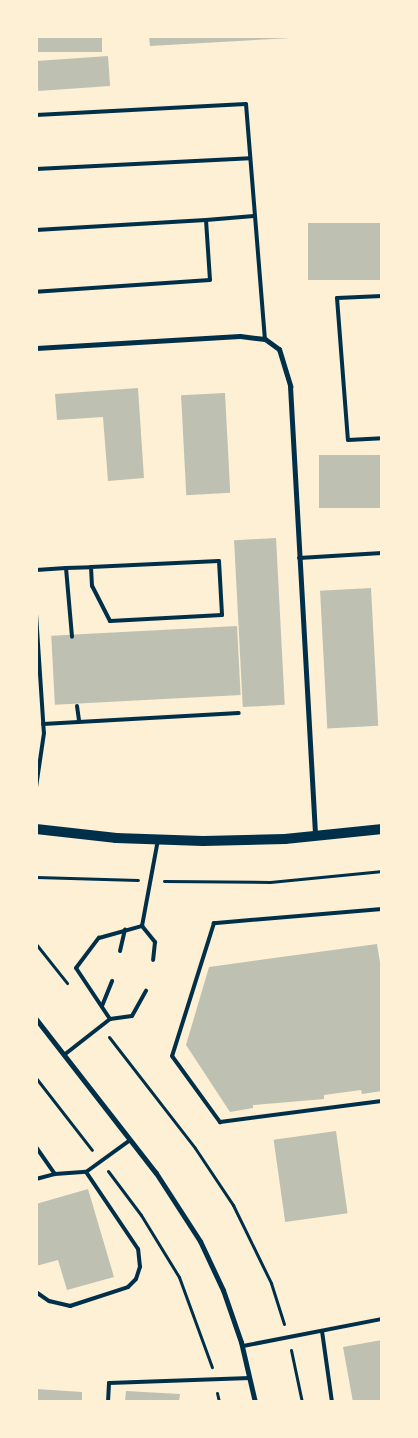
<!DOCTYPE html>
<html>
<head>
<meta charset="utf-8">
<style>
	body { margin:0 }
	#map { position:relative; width:418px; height:1438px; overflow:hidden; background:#fdf0d5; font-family:"Golos Text",sans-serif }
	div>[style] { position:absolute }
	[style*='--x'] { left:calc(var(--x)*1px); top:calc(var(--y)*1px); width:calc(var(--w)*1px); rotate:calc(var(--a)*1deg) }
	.building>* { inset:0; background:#bec0b2; transform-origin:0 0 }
	.path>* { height:3px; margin:-1.5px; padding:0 1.5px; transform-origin:1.5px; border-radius:1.5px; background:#003049 }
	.service>* { height:4px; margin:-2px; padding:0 2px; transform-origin:2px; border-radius:2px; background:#003049 }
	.minor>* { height:5px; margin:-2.5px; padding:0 2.5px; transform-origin:2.5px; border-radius:2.5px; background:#003049 }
	.secondary>* { height:10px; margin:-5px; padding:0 5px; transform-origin:5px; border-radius:5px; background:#003049 }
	span { translate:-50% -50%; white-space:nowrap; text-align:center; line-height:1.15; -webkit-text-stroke:5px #fdf0d5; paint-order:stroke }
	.frame { position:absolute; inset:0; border:38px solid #fdf0d5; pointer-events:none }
</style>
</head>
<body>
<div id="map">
	<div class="building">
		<div style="left:36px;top:36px;width:66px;height:16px"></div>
		<div style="clip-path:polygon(149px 36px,291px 36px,291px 38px,150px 46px)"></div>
		<div style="left:108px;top:56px;width:30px;height:72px;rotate:86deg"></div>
		<div style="left:382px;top:223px;width:57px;height:74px;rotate:90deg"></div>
		<div style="clip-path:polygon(138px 388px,144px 478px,108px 481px,103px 417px,57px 420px,55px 394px)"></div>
		<div style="left:225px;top:393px;width:100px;height:44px;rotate:87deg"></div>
		<div style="left:382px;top:455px;width:53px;height:63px;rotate:90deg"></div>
		<div style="left:276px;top:538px;width:167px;height:42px;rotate:87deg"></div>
		<div style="left:371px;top:588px;width:138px;height:51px;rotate:87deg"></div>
		<div style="left:237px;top:626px;width:69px;height:186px;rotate:87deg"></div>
		<div style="clip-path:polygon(377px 944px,382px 975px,382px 1091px,362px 1094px,361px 1090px,324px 1095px,324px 1099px,253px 1105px,253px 1108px,230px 1112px,186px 1045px,209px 967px)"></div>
		<div style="left:336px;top:1131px;width:83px;height:63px;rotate:82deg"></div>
		<div style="clip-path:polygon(88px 1189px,114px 1277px,67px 1290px,58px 1260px,36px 1266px,36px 1204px)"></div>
		<div style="clip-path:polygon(382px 1340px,382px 1402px,353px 1402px,343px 1347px)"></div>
		<div style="clip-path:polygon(36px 1389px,82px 1392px,82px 1402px,36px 1402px)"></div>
		<div style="clip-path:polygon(126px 1391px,180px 1394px,179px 1402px,125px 1402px)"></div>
	</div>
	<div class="path">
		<div style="--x:36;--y:877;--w:102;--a:1.7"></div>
		<div style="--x:164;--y:881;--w:106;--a:0.5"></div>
		<div style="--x:270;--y:882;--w:113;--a:-5.6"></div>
		<div style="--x:36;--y:944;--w:50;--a:51.5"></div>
		<div style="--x:109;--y:1037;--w:140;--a:52.2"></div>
		<div style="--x:195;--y:1148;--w:69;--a:56.3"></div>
		<div style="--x:233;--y:1205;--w:87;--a:64"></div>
		<div style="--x:271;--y:1283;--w:43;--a:72.4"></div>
		<div style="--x:36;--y:1078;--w:91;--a:52.1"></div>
		<div style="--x:108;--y:1171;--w:55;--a:53.1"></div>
		<div style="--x:141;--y:1215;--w:73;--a:58.5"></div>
		<div style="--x:179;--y:1277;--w:96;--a:69.9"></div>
		<div style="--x:291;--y:1350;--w:53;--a:78.1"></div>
		<div style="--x:217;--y:1393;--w:9;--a:77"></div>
	</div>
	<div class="service">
		<div style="--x:36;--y:115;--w:210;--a:-3"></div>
		<div style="--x:246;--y:104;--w:236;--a:85.4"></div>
		<div style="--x:36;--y:169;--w:214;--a:-2.9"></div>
		<div style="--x:206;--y:220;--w:48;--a:-4.8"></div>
		<div style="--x:36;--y:230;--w:170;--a:-3.4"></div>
		<div style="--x:206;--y:220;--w:60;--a:86.2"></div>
		<div style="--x:210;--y:280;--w:174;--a:176.1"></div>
		<div style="--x:382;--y:296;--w:45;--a:177.5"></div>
		<div style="--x:337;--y:298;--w:142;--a:85.6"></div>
		<div style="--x:348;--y:440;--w:34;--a:-3"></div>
		<div style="--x:299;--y:558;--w:83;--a:-3.4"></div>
		<div style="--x:66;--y:568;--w:69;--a:85"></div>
		<div style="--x:36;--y:570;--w:30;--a:-4"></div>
		<div style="--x:66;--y:568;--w:25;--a:-2"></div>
		<div style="--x:91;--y:567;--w:128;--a:-2.7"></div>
		<div style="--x:219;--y:561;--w:54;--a:86.8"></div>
		<div style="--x:222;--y:615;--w:112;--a:176.9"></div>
		<div style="--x:110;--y:621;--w:39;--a:-117"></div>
		<div style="--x:92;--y:586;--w:19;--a:-93"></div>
		<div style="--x:36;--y:614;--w:119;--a:86.2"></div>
		<div style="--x:44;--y:733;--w:55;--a:98.4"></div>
		<div style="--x:77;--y:706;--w:15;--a:82"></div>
		<div style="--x:43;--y:724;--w:196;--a:-3.2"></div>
		<div style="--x:382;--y:909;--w:169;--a:175.2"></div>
		<div style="--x:214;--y:923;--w:139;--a:107.5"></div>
		<div style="--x:172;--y:1056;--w:82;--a:54"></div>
		<div style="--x:220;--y:1122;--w:163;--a:-7.4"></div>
		<div style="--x:142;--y:926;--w:21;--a:51"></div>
		<div style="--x:155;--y:942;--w:18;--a:96"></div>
		<div style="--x:120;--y:951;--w:22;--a:-77"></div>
		<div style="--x:102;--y:1006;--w:27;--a:-68"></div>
		<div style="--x:110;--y:1019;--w:22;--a:-8"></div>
		<div style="--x:132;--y:1016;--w:29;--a:-61"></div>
		<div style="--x:64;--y:1055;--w:58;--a:-38"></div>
		<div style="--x:110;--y:1019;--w:61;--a:-123.7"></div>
		<div style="--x:76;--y:968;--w:38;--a:-53"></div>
		<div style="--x:99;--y:938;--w:45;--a:-15.6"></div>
		<div style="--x:142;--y:926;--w:87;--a:-79.5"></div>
		<div style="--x:36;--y:1147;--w:33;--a:55"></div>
		<div style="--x:36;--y:1179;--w:20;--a:-15"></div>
		<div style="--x:55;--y:1174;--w:31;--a:-4"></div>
		<div style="--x:86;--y:1172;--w:54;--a:-36"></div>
		<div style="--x:36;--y:1292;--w:16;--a:35"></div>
		<div style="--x:49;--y:1301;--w:22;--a:13"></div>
		<div style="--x:70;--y:1306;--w:61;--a:-18.1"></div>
		<div style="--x:128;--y:1287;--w:11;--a:-45"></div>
		<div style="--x:136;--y:1279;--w:13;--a:-72"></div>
		<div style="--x:140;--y:1267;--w:18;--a:-96"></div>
		<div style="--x:138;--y:1249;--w:93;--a:-124"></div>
		<div style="--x:322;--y:1331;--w:72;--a:82"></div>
		<div style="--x:243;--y:1346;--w:142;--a:-11"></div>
		<div style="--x:108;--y:1402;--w:19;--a:-87"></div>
		<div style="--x:109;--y:1383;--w:141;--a:-2"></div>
	</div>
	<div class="minor">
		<div style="--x:36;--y:348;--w:204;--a:-3.4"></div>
		<div style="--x:240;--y:336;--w:25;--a:7"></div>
		<div style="--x:265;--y:339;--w:17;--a:36"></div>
		<div style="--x:279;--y:349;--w:39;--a:73"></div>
		<div style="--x:290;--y:386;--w:450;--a:86.8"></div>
		<div style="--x:36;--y:1019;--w:195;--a:52.1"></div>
		<div style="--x:156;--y:1173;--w:81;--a:57.1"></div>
		<div style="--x:200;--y:1241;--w:54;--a:64.9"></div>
		<div style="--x:223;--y:1290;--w:55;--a:70.9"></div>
		<div style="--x:241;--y:1342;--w:62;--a:76.9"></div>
	</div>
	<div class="secondary">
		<div style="--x:36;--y:829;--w:81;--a:6.4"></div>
		<div style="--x:116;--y:838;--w:87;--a:2"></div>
		<div style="--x:203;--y:841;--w:82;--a:-1.4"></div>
		<div style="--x:285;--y:839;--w:98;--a:-5.9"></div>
	</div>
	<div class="frame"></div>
</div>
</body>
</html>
